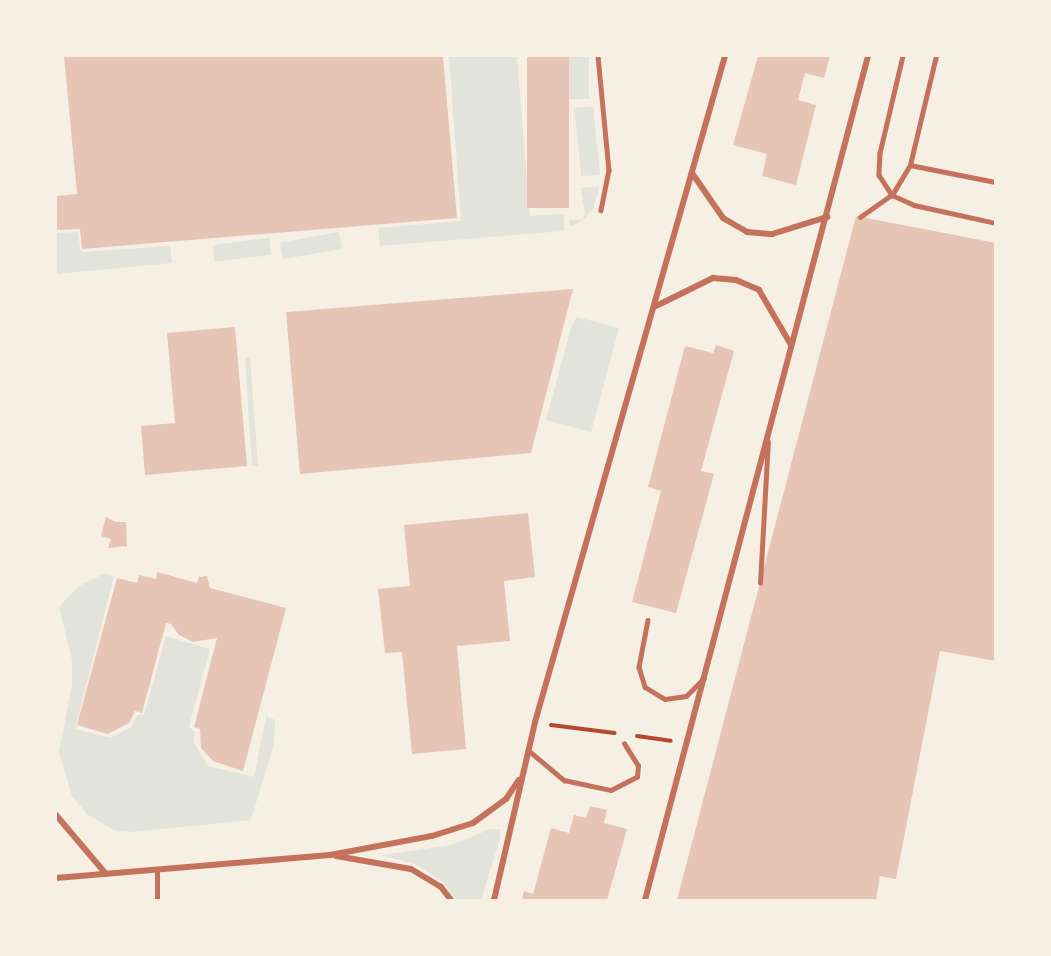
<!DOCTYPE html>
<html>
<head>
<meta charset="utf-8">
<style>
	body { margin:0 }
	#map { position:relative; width:1051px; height:956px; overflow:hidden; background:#f6efe4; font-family:Cabin,sans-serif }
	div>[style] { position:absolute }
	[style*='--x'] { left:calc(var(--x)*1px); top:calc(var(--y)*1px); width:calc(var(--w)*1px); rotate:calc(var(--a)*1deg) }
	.green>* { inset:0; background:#e2e4dc; transform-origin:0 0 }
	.building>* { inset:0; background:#e6c5b7; transform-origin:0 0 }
	.path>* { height:4px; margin:-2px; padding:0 2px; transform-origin:2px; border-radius:2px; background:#b5482f }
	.service>* { height:4.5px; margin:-2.25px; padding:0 2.25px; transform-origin:2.25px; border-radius:2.25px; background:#c5725c }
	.minor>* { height:6px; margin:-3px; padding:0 3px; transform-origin:3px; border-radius:3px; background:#c5725c }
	span { translate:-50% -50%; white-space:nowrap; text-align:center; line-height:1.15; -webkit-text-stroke:6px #f6efe4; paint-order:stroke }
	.frame { position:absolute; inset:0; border:57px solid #f6efe4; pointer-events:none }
</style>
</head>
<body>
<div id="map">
	<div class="green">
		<div style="clip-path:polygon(449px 56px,517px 56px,530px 216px,564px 214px,564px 231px,380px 246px,378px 228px,461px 221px)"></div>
		<div style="left:569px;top:56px;width:20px;height:43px"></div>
		<div style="left:593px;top:106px;width:69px;height:19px;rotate:84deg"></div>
		<div style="clip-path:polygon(600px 186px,593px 209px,582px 221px,570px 227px,569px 220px,582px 219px,585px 214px,581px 188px)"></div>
		<div style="clip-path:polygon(78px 232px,81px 252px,170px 246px,172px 263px,56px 274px,56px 233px)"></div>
		<div style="left:339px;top:232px;width:17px;height:60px;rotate:80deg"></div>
		<div style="left:269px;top:238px;width:17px;height:57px;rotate:83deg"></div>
		<div style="clip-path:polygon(577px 317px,619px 328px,591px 432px,546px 420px,572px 324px)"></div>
		<div style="clip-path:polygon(250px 357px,258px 466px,252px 466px,245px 358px)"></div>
		<div style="clip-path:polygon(105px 573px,114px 576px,75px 729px,110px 738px,131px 727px,137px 715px,144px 715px,166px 636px,210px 649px,189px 727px,195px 732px,194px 743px,208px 766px,254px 777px,266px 716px,275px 720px,274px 744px,251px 820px,132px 832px,114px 830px,88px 815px,72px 796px,59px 752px,72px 684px,72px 660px,59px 607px,79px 586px)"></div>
		<div style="clip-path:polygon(490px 829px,500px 829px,500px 839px,481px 900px,457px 900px,443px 882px,417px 865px,381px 855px,452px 845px)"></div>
	</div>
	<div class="building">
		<div style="clip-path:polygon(64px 56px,443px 56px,457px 218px,82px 249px,80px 229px,56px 230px,56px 196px,77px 194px)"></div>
		<div style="left:527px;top:56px;width:42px;height:152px"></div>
		<div style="clip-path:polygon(758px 56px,830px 56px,824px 78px,805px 73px,798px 100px,816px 105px,796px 185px,762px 176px,767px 154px,733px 145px)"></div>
		<div style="clip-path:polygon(856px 216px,996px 243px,996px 661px,940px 651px,896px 879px,880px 876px,876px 900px,677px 900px)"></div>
		<div style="clip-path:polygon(573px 289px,531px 453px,300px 474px,286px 312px)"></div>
		<div style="clip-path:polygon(235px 327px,247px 466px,145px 475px,141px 426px,175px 423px,167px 333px)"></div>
		<div style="clip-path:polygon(716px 345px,734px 351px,701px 471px,714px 474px,676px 613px,632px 602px,661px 491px,648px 487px,685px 346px,713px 353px)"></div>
		<div style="clip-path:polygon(528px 513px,535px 577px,504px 581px,510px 641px,457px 646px,466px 749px,412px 754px,402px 652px,385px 653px,378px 589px,410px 586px,404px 525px)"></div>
		<div style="clip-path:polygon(106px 517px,116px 522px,126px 522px,127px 546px,108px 548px,111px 539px,101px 536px)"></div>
		<div style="clip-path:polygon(157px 572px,197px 583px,199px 577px,207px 576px,210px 588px,286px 608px,243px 771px,213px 761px,201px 748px,200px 729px,194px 727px,217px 638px,193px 642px,179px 635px,171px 624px,166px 623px,142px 713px,135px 711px,129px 723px,108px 734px,77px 725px,117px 578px,137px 583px,139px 575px,156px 579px)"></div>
		<div style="clip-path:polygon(590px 806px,607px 810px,604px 823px,627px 829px,607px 900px,522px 900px,524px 891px,533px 894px,551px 828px,569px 833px,574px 815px,586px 818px)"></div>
	</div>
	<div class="path">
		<div style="--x:551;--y:725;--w:64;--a:7.1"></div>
		<div style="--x:637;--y:736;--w:34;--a:8"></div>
	</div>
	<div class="service">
		<div style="--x:598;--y:56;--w:115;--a:84.5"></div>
		<div style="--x:609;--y:170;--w:41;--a:101.3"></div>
		<div style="--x:903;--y:56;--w:100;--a:103.3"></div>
		<div style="--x:880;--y:153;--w:22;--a:93"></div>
		<div style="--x:879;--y:175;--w:24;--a:57"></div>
		<div style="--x:892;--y:195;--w:24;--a:24"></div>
		<div style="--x:914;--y:205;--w:84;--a:12.4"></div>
		<div style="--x:910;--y:165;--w:88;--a:11.2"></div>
		<div style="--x:860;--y:217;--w:39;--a:-35"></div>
		<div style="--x:892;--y:195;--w:35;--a:-59"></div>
		<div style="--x:910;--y:165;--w:112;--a:-76.6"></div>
		<div style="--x:760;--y:583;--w:141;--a:-86.8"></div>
		<div style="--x:648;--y:620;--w:48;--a:100.8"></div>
		<div style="--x:639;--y:667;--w:21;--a:73"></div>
		<div style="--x:645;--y:687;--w:23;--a:31"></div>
		<div style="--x:665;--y:699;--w:21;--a:-8"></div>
		<div style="--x:686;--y:696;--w:25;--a:-45"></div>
		<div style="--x:528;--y:750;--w:47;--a:39.8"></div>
		<div style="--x:564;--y:780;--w:48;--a:12"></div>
		<div style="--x:611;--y:790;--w:29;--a:-27"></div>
		<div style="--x:637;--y:777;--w:11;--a:-85"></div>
		<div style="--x:638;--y:766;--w:26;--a:-122"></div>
		<div style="--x:157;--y:900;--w:30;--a:-90"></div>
	</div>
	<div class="minor">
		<div style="--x:692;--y:173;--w:55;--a:55.4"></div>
		<div style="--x:723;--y:218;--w:28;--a:30"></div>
		<div style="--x:747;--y:232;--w:25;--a:5"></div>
		<div style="--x:772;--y:234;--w:58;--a:-17.2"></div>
		<div style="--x:656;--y:306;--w:64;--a:-26.2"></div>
		<div style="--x:713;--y:278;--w:23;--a:5"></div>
		<div style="--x:736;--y:280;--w:25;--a:23"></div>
		<div style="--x:759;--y:290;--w:64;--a:59.8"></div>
		<div style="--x:56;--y:815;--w:77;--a:49.7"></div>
		<div style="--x:336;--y:856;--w:76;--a:9.8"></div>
		<div style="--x:411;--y:869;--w:35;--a:31"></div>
		<div style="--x:441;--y:887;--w:16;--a:52"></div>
		<div style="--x:56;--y:878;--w:275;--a:-4.8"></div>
		<div style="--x:330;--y:855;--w:104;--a:-10.6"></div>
		<div style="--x:432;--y:836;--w:43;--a:-17.6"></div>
		<div style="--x:473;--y:823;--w:41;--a:-36"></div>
		<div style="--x:506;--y:799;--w:23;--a:-56"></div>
		<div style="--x:494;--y:900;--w:183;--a:-77"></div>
		<div style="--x:535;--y:722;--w:693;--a:-74.08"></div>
		<div style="--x:645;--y:900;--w:873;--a:-75.2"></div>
	</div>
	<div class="frame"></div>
</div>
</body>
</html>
